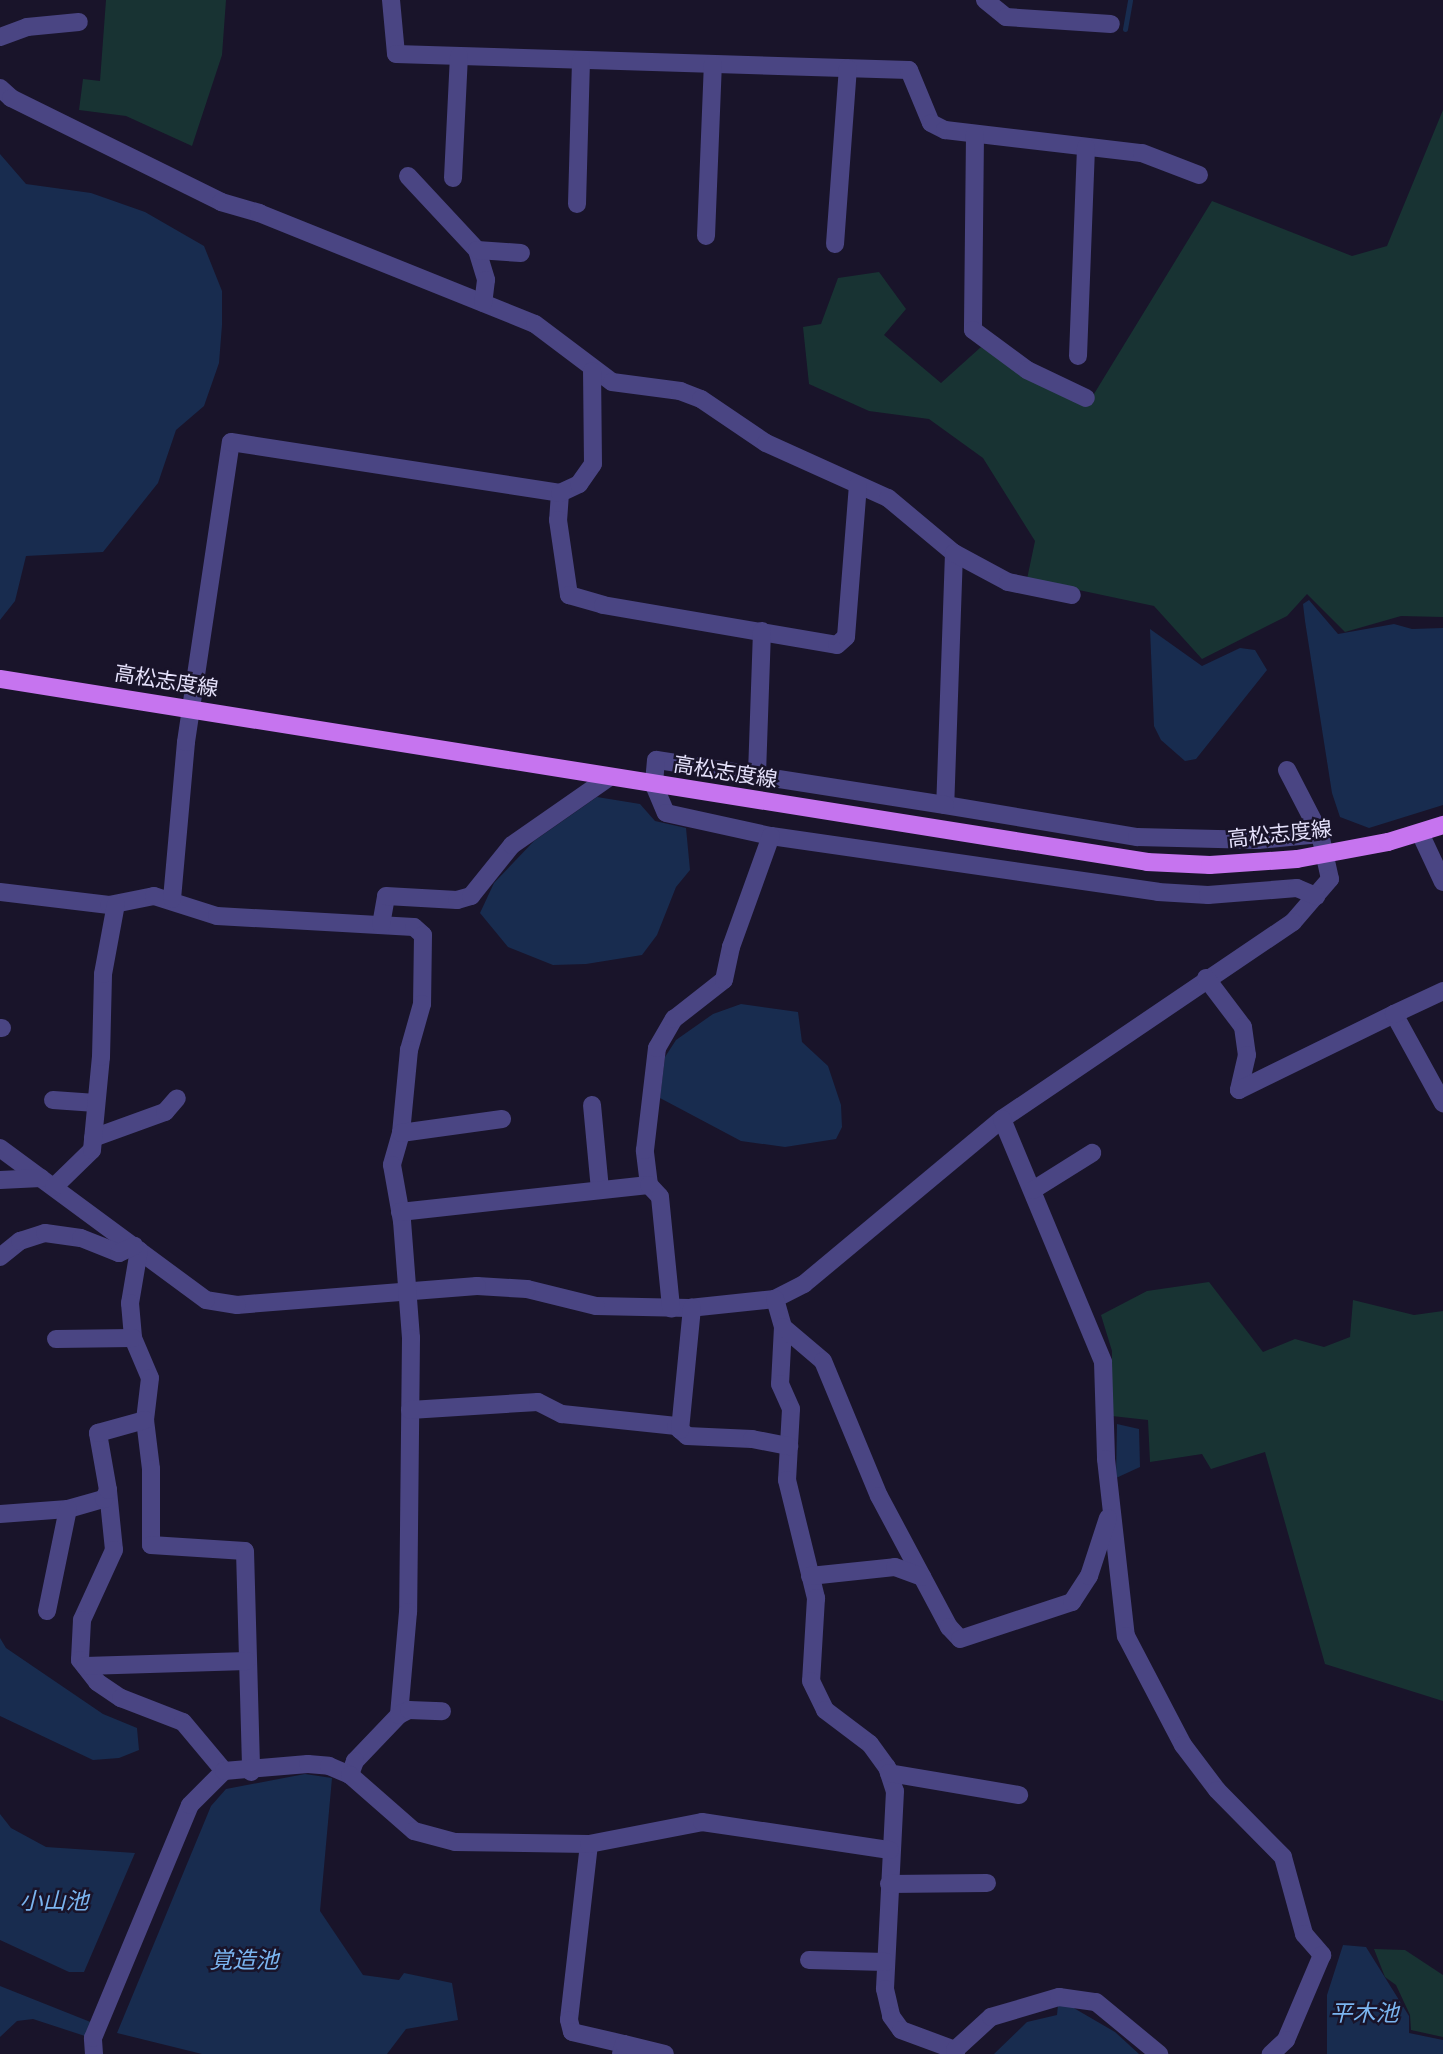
<!DOCTYPE html>
<html>
<head>
<meta charset="utf-8">
<style>
	body { margin:0 }
	#map { position:relative; width:1443px; height:2054px; overflow:hidden; background:#19142a; font-family:Overpass,"Noto Sans JP",sans-serif }
	div>[style] { position:absolute }
	[style*='--x'] { left:calc(var(--x)*1px); top:calc(var(--y)*1px); width:calc(var(--w)*1px); rotate:calc(var(--a)*1deg) }
	.green>* { inset:0; background:#183333 }
	.water>* { inset:0; background:#182c4f }
	.stream>* { height:5px; margin:-2.5px; padding:0 2.5px; transform-origin:2.5px; border-radius:2.5px; background:#182c4f }
	.minor>* { height:18px; margin:-9px; padding:0 9px; transform-origin:9px; border-radius:9px; background:#4a4583 }
	.major>* { height:18px; margin:-9px; padding:0 9px; transform-origin:9px; border-radius:9px; background:#c674ef }
	span { translate:-50% -50%; white-space:nowrap; text-align:center; line-height:1.15; -webkit-text-stroke:5px #19142a; paint-order:stroke }
	.street-label { font-size:21px; color:#e5e1fb }
	.water-label { font-size:23px; color:#7bb5f0; font-style:italic }
</style>
</head>
<body>
<div id="map">
	<div class="green">
		<div style="clip-path:polygon(106px 0,226px 0,222px 55px,192px 146px,126px 116px,79px 110px,83px 79px,100px 81px)"></div>
		<div style="clip-path:polygon(1443px 110px,1443px 617px,1401px 616px,1345px 632px,1307px 594px,1287px 616px,1202px 659px,1154px 606px,1027px 579px,1035px 541px,983px 458px,929px 419px,869px 411px,809px 384px,803px 327px,821px 324px,838px 278px,879px 272px,906px 309px,884px 335px,941px 383px,981px 347px,1018px 372px,1086px 407px,1212px 201px,1352px 256px,1387px 246px)"></div>
		<div style="clip-path:polygon(1209px 1282px,1263px 1352px,1295px 1339px,1324px 1347px,1350px 1337px,1353px 1300px,1414px 1315px,1443px 1311px,1443px 1701px,1325px 1664px,1265px 1452px,1211px 1469px,1202px 1454px,1150px 1462px,1148px 1420px,1112px 1416px,1112px 1351px,1101px 1315px,1147px 1291px)"></div>
		<div style="clip-path:polygon(1374px 1949px,1405px 1950px,1443px 1975px,1443px 2037px,1411px 2030px,1410px 2015px,1396px 1985px,1385px 1977px)"></div>
	</div>
	<div class="water">
		<div style="clip-path:polygon(0 154px,26px 184px,91px 193px,145px 212px,204px 246px,222px 291px,222px 325px,219px 363px,204px 406px,176px 430px,158px 483px,103px 552px,26px 556px,15px 601px,0 620px)"></div>
		<div style="clip-path:polygon(1309px 600px,1338px 634px,1394px 624px,1412px 629px,1443px 628px,1443px 805px,1369px 828px,1340px 817px,1332px 793px,1305px 621px,1303px 604px)"></div>
		<div style="clip-path:polygon(1150px 629px,1202px 666px,1240px 648px,1255px 650px,1267px 670px,1196px 759px,1185px 761px,1161px 740px,1154px 726px)"></div>
		<div style="clip-path:polygon(597px 797px,640px 804px,655px 821px,686px 828px,690px 870px,676px 887px,657px 935px,642px 955px,586px 964px,553px 965px,508px 947px,480px 913px,494px 883px,534px 841px)"></div>
		<div style="clip-path:polygon(741px 1004px,798px 1012px,802px 1042px,828px 1066px,841px 1105px,842px 1127px,836px 1139px,785px 1147px,741px 1141px,660px 1098px,665px 1057px,676px 1040px,713px 1014px)"></div>
		<div style="clip-path:polygon(1117px 1424px,1139px 1429px,1140px 1467px,1116px 1478px)"></div>
		<div style="clip-path:polygon(0 1638px,6px 1648px,103px 1714px,137px 1728px,139px 1750px,119px 1758px,93px 1760px,0 1716px)"></div>
		<div style="clip-path:polygon(305px 1774px,332px 1778px,320px 1911px,363px 1975px,399px 1980px,404px 1973px,452px 1983px,458px 2020px,406px 2029px,387px 2054px,202px 2054px,117px 2033px,211px 1806px,226px 1789px)"></div>
		<div style="clip-path:polygon(0 1814px,11px 1828px,46px 1847px,135px 1853px,84px 1972px,69px 1972px,0 1940px)"></div>
		<div style="clip-path:polygon(1343px 1945px,1366px 1947px,1409px 2016px,1409px 2033px,1443px 2040px,1443px 2054px,1327px 2054px,1327px 1995px)"></div>
		<div style="clip-path:polygon(0 1986px,93px 2023px,88px 2037px,33px 2019px,17px 2021px,0 2037px)"></div>
		<div style="clip-path:polygon(1058px 2005px,1072px 2007px,1115px 2032px,1139px 2054px,994px 2054px,1027px 2022px,1057px 2015px)"></div>
	</div>
	<div class="stream">
		<div style="--x:1125;--y:29;--w:29;--a:-80"></div>
	</div>
	<div class="minor">
		<div style="--x:391;--y:0;--w:54;--a:84.7"></div>
		<div style="--x:396;--y:54;--w:513;--a:1.79"></div>
		<div style="--x:909;--y:70;--w:57;--a:67.5"></div>
		<div style="--x:931;--y:123;--w:16;--a:27"></div>
		<div style="--x:945;--y:130;--w:198;--a:6.7"></div>
		<div style="--x:1142;--y:153;--w:61;--a:21.1"></div>
		<div style="--x:985;--y:0;--w:27;--a:39"></div>
		<div style="--x:1006;--y:17;--w:105;--a:3.8"></div>
		<div style="--x:0;--y:37;--w:29;--a:-20"></div>
		<div style="--x:27;--y:27;--w:52;--a:-5.5"></div>
		<div style="--x:0;--y:88;--w:15;--a:42"></div>
		<div style="--x:11;--y:98;--w:234;--a:26.3"></div>
		<div style="--x:221;--y:202;--w:40;--a:16"></div>
		<div style="--x:259;--y:213;--w:297;--a:21.9"></div>
		<div style="--x:535;--y:324;--w:96;--a:37"></div>
		<div style="--x:612;--y:382;--w:69;--a:7.5"></div>
		<div style="--x:680;--y:391;--w:22;--a:21"></div>
		<div style="--x:701;--y:399;--w:78;--a:34.1"></div>
		<div style="--x:766;--y:443;--w:134;--a:24.3"></div>
		<div style="--x:888;--y:498;--w:86;--a:39.8"></div>
		<div style="--x:954;--y:553;--w:252;--a:92"></div>
		<div style="--x:945;--y:805;--w:195;--a:9.5"></div>
		<div style="--x:1137;--y:837;--w:121;--a:1.4"></div>
		<div style="--x:1258;--y:840;--w:62;--a:-5.5"></div>
		<div style="--x:1320;--y:834;--w:46;--a:77.5"></div>
		<div style="--x:1330;--y:879;--w:57;--a:130.7"></div>
		<div style="--x:1293;--y:922;--w:351;--a:145.9"></div>
		<div style="--x:1002;--y:1119;--w:258;--a:140.2"></div>
		<div style="--x:804;--y:1284;--w:33;--a:153"></div>
		<div style="--x:775;--y:1299;--w:86;--a:174"></div>
		<div style="--x:689;--y:1308;--w:93;--a:-178.8"></div>
		<div style="--x:596;--y:1306;--w:71;--a:-166.2"></div>
		<div style="--x:527;--y:1289;--w:50;--a:-176.6"></div>
		<div style="--x:477;--y:1286;--w:241;--a:175.5"></div>
		<div style="--x:237;--y:1305;--w:31;--a:-171"></div>
		<div style="--x:206;--y:1300;--w:256;--a:-143.6"></div>
		<div style="--x:975;--y:134;--w:196;--a:90.6"></div>
		<div style="--x:973;--y:330;--w:67;--a:36.5"></div>
		<div style="--x:1027;--y:370;--w:65;--a:25.4"></div>
		<div style="--x:408;--y:176;--w:101;--a:47"></div>
		<div style="--x:477;--y:250;--w:31;--a:73"></div>
		<div style="--x:486;--y:280;--w:23;--a:97"></div>
		<div style="--x:453;--y:178;--w:122;--a:-87.2"></div>
		<div style="--x:577;--y:204;--w:144;--a:-88.4"></div>
		<div style="--x:706;--y:236;--w:172;--a:-87.7"></div>
		<div style="--x:835;--y:244;--w:176;--a:-85.8"></div>
		<div style="--x:477;--y:250;--w:44;--a:3.9"></div>
		<div style="--x:1078;--y:356;--w:209;--a:-87.8"></div>
		<div style="--x:560;--y:493;--w:27;--a:94"></div>
		<div style="--x:558;--y:520;--w:76;--a:81.7"></div>
		<div style="--x:569;--y:595;--w:35;--a:16"></div>
		<div style="--x:603;--y:605;--w:237;--a:9.7"></div>
		<div style="--x:837;--y:645;--w:12;--a:-42"></div>
		<div style="--x:846;--y:637;--w:152;--a:-85.5"></div>
		<div style="--x:954;--y:553;--w:61;--a:28.2"></div>
		<div style="--x:1008;--y:582;--w:65;--a:11.5"></div>
		<div style="--x:1287;--y:770;--w:72;--a:62.7"></div>
		<div style="--x:757;--y:774;--w:143;--a:-88"></div>
		<div style="--x:945;--y:805;--w:292;--a:-171.1"></div>
		<div style="--x:656;--y:760;--w:25;--a:95"></div>
		<div style="--x:654;--y:785;--w:30;--a:67"></div>
		<div style="--x:666;--y:813;--w:107;--a:12.4"></div>
		<div style="--x:771;--y:836;--w:391;--a:8.2"></div>
		<div style="--x:1158;--y:892;--w:50;--a:3.4"></div>
		<div style="--x:1208;--y:895;--w:89;--a:-4.5"></div>
		<div style="--x:1297;--y:888;--w:21;--a:23"></div>
		<div style="--x:1420;--y:833;--w:54;--a:64.9"></div>
		<div style="--x:0;--y:892;--w:110;--a:6.8"></div>
		<div style="--x:109;--y:905;--w:46;--a:-11.3"></div>
		<div style="--x:154;--y:896;--w:66;--a:17.6"></div>
		<div style="--x:217;--y:916;--w:197;--a:3.2"></div>
		<div style="--x:414;--y:927;--w:12;--a:42"></div>
		<div style="--x:423;--y:935;--w:69;--a:90.8"></div>
		<div style="--x:422;--y:1004;--w:48;--a:105.8"></div>
		<div style="--x:409;--y:1050;--w:83;--a:95.5"></div>
		<div style="--x:401;--y:1133;--w:33;--a:106"></div>
		<div style="--x:392;--y:1165;--w:57;--a:79.9"></div>
		<div style="--x:402;--y:1221;--w:117;--a:85.6"></div>
		<div style="--x:411;--y:1338;--w:274;--a:90.6"></div>
		<div style="--x:408;--y:1612;--w:103;--a:95"></div>
		<div style="--x:399;--y:1715;--w:64;--a:133.7"></div>
		<div style="--x:355;--y:1761;--w:15;--a:110"></div>
		<div style="--x:172;--y:899;--w:158;--a:-84.9"></div>
		<div style="--x:186;--y:742;--w:303;--a:-81.5"></div>
		<div style="--x:231;--y:442;--w:333;--a:8.8"></div>
		<div style="--x:560;--y:493;--w:21;--a:-25"></div>
		<div style="--x:579;--y:484;--w:24;--a:-55"></div>
		<div style="--x:593;--y:464;--w:93;--a:-90.6"></div>
		<div style="--x:381;--y:925;--w:29;--a:-80"></div>
		<div style="--x:386;--y:896;--w:71;--a:3.2"></div>
		<div style="--x:457;--y:900;--w:15;--a:-16"></div>
		<div style="--x:471;--y:896;--w:65;--a:-51.2"></div>
		<div style="--x:512;--y:845;--w:117;--a:-34.9"></div>
		<div style="--x:1206;--y:978;--w:61;--a:52.9"></div>
		<div style="--x:1243;--y:1027;--w:28;--a:82"></div>
		<div style="--x:1247;--y:1055;--w:36;--a:103"></div>
		<div style="--x:1239;--y:1090;--w:173;--a:-26.1"></div>
		<div style="--x:1394;--y:1014;--w:102;--a:61.2"></div>
		<div style="--x:1394;--y:1014;--w:54;--a:-25.1"></div>
		<div style="--x:0;--y:1028;--w:2;--a:0"></div>
		<div style="--x:53;--y:1100;--w:43;--a:4"></div>
		<div style="--x:592;--y:1105;--w:85;--a:84.6"></div>
		<div style="--x:1002;--y:1119;--w:263;--a:67.4"></div>
		<div style="--x:1103;--y:1362;--w:97;--a:88.2"></div>
		<div style="--x:1106;--y:1459;--w:178;--a:83.6"></div>
		<div style="--x:1126;--y:1636;--w:123;--a:62.4"></div>
		<div style="--x:1183;--y:1745;--w:56;--a:52.9"></div>
		<div style="--x:1217;--y:1790;--w:94;--a:45.4"></div>
		<div style="--x:1283;--y:1857;--w:80;--a:74.7"></div>
		<div style="--x:1304;--y:1934;--w:28;--a:49"></div>
		<div style="--x:1322;--y:1955;--w:92;--a:113"></div>
		<div style="--x:1286;--y:2040;--w:21;--a:137"></div>
		<div style="--x:401;--y:1133;--w:102;--a:-7.9"></div>
		<div style="--x:93;--y:1138;--w:77;--a:-19.9"></div>
		<div style="--x:165;--y:1112;--w:18;--a:-49"></div>
		<div style="--x:0;--y:1180;--w:41;--a:-2.8"></div>
		<div style="--x:649;--y:1185;--w:35;--a:-97"></div>
		<div style="--x:645;--y:1150;--w:103;--a:-83.3"></div>
		<div style="--x:657;--y:1048;--w:34;--a:-60"></div>
		<div style="--x:674;--y:1019;--w:63;--a:-38"></div>
		<div style="--x:724;--y:980;--w:34;--a:-78"></div>
		<div style="--x:731;--y:947;--w:118;--a:-70.2"></div>
		<div style="--x:54;--y:1187;--w:53;--a:-44.2"></div>
		<div style="--x:92;--y:1150;--w:93;--a:-84.5"></div>
		<div style="--x:101;--y:1057;--w:83;--a:-88.6"></div>
		<div style="--x:103;--y:974;--w:71;--a:-79.5"></div>
		<div style="--x:1033;--y:1190;--w:70;--a:-32.1"></div>
		<div style="--x:400;--y:1212;--w:250;--a:-6.2"></div>
		<div style="--x:649;--y:1185;--w:16;--a:47"></div>
		<div style="--x:660;--y:1197;--w:112;--a:84.3"></div>
		<div style="--x:139;--y:1250;--w:54;--a:99.6"></div>
		<div style="--x:130;--y:1303;--w:35;--a:85"></div>
		<div style="--x:133;--y:1338;--w:43;--a:67"></div>
		<div style="--x:150;--y:1378;--w:42;--a:96.8"></div>
		<div style="--x:145;--y:1420;--w:49;--a:83"></div>
		<div style="--x:151;--y:1469;--w:76;--a:90"></div>
		<div style="--x:151;--y:1545;--w:94;--a:3.7"></div>
		<div style="--x:245;--y:1551;--w:221;--a:88.4"></div>
		<div style="--x:0;--y:1257;--w:26;--a:-39"></div>
		<div style="--x:20;--y:1241;--w:26;--a:-18"></div>
		<div style="--x:45;--y:1233;--w:36;--a:8"></div>
		<div style="--x:81;--y:1238;--w:41;--a:21.5"></div>
		<div style="--x:119;--y:1253;--w:17;--a:-25"></div>
		<div style="--x:775;--y:1299;--w:29;--a:74"></div>
		<div style="--x:783;--y:1327;--w:57;--a:93"></div>
		<div style="--x:780;--y:1384;--w:27;--a:66"></div>
		<div style="--x:791;--y:1409;--w:71;--a:93.2"></div>
		<div style="--x:787;--y:1480;--w:122;--a:76.2"></div>
		<div style="--x:816;--y:1598;--w:83;--a:93.4"></div>
		<div style="--x:811;--y:1681;--w:32;--a:64"></div>
		<div style="--x:825;--y:1710;--w:56;--a:37.1"></div>
		<div style="--x:870;--y:1744;--w:29;--a:54"></div>
		<div style="--x:887;--y:1767;--w:25;--a:72"></div>
		<div style="--x:895;--y:1791;--w:198;--a:92.9"></div>
		<div style="--x:885;--y:1989;--w:28;--a:77"></div>
		<div style="--x:891;--y:2016;--w:17;--a:54"></div>
		<div style="--x:901;--y:2030;--w:58;--a:20.3"></div>
		<div style="--x:955;--y:2050;--w:4;--a:76"></div>
		<div style="--x:783;--y:1327;--w:52;--a:40.4"></div>
		<div style="--x:823;--y:1361;--w:146;--a:67.5"></div>
		<div style="--x:879;--y:1496;--w:149;--a:61.9"></div>
		<div style="--x:949;--y:1627;--w:16;--a:47"></div>
		<div style="--x:960;--y:1639;--w:118;--a:-18.3"></div>
		<div style="--x:1072;--y:1602;--w:31;--a:-57"></div>
		<div style="--x:1089;--y:1576;--w:61;--a:-71.9"></div>
		<div style="--x:56;--y:1339;--w:77;--a:-0.7"></div>
		<div style="--x:410;--y:1410;--w:128;--a:-3.6"></div>
		<div style="--x:538;--y:1402;--w:27;--a:27"></div>
		<div style="--x:562;--y:1414;--w:115;--a:6"></div>
		<div style="--x:676;--y:1426;--w:15;--a:42"></div>
		<div style="--x:687;--y:1436;--w:65;--a:2.6"></div>
		<div style="--x:752;--y:1439;--w:38;--a:11"></div>
		<div style="--x:680;--y:1430;--w:123;--a:-84.4"></div>
		<div style="--x:108;--y:1491;--w:59;--a:84.2"></div>
		<div style="--x:114;--y:1550;--w:77;--a:114.6"></div>
		<div style="--x:82;--y:1620;--w:40;--a:92.9"></div>
		<div style="--x:80;--y:1660;--w:28;--a:52"></div>
		<div style="--x:97;--y:1682;--w:29;--a:34"></div>
		<div style="--x:121;--y:1698;--w:66;--a:21.2"></div>
		<div style="--x:183;--y:1722;--w:64;--a:50.1"></div>
		<div style="--x:0;--y:1514;--w:68;--a:-4.2"></div>
		<div style="--x:68;--y:1509;--w:37;--a:-16"></div>
		<div style="--x:104;--y:1499;--w:10;--a:-66"></div>
		<div style="--x:108;--y:1490;--w:58;--a:-100"></div>
		<div style="--x:98;--y:1433;--w:49;--a:-15.5"></div>
		<div style="--x:810;--y:1576;--w:85;--a:-6"></div>
		<div style="--x:895;--y:1567;--w:29;--a:20"></div>
		<div style="--x:47;--y:1611;--w:104;--a:-78.4"></div>
		<div style="--x:85;--y:1666;--w:162;--a:-1.8"></div>
		<div style="--x:399;--y:1715;--w:11;--a:-27"></div>
		<div style="--x:409;--y:1710;--w:33;--a:2"></div>
		<div style="--x:889;--y:1773;--w:132;--a:9.6"></div>
		<div style="--x:589;--y:1844;--w:177;--a:96.5"></div>
		<div style="--x:569;--y:2020;--w:12;--a:76"></div>
		<div style="--x:572;--y:2032;--w:53;--a:13"></div>
		<div style="--x:624;--y:2044;--w:10;--a:107"></div>
		<div style="--x:889;--y:1884;--w:98;--a:-0.6"></div>
		<div style="--x:809;--y:1960;--w:77;--a:1.5"></div>
		<div style="--x:624;--y:2044;--w:42;--a:13.7"></div>
		<div style="--x:955;--y:2050;--w:49;--a:-42.5"></div>
		<div style="--x:991;--y:2017;--w:71;--a:-16.4"></div>
		<div style="--x:1059;--y:1997;--w:37;--a:8"></div>
		<div style="--x:1096;--y:2002;--w:82;--a:39.5"></div>
		<div style="--x:94;--y:2054;--w:16;--a:-94"></div>
		<div style="--x:93;--y:2038;--w:252;--a:-67.4"></div>
		<div style="--x:190;--y:1805;--w:48;--a:-45"></div>
		<div style="--x:224;--y:1771;--w:84;--a:-4.8"></div>
		<div style="--x:308;--y:1764;--w:21;--a:5"></div>
		<div style="--x:329;--y:1766;--w:23;--a:23"></div>
		<div style="--x:350;--y:1775;--w:85;--a:41.2"></div>
		<div style="--x:414;--y:1831;--w:42;--a:15"></div>
		<div style="--x:455;--y:1842;--w:134;--a:0.9"></div>
		<div style="--x:589;--y:1844;--w:115;--a:-11"></div>
		<div style="--x:702;--y:1822;--w:190;--a:8.5"></div>
	</div>
	<div class="major">
		<div style="--x:0;--y:679;--w:1162;--a:9.06"></div>
		<div style="--x:1147;--y:862;--w:63;--a:2.7"></div>
		<div style="--x:1210;--y:865;--w:87;--a:-3.9"></div>
		<div style="--x:1297;--y:859;--w:93;--a:-10.6"></div>
		<div style="--x:1388;--y:842;--w:58;--a:-17.2"></div>
	</div>
	<div class="street-label">
		<span style="left:166px;top:683px;rotate:9deg">高松志度線</span>
		<span style="left:725px;top:774px;rotate:9deg">高松志度線</span>
		<span style="left:1280px;top:836px;rotate:-6deg">高松志度線</span>
	</div>
	<div class="water-label">
		<span style="left:54px;top:1904px">小山池</span>
		<span style="left:244px;top:1963px">覚造池</span>
		<span style="left:1364px;top:2016px">平木池</span>
	</div>
</div>
</body>
</html>
